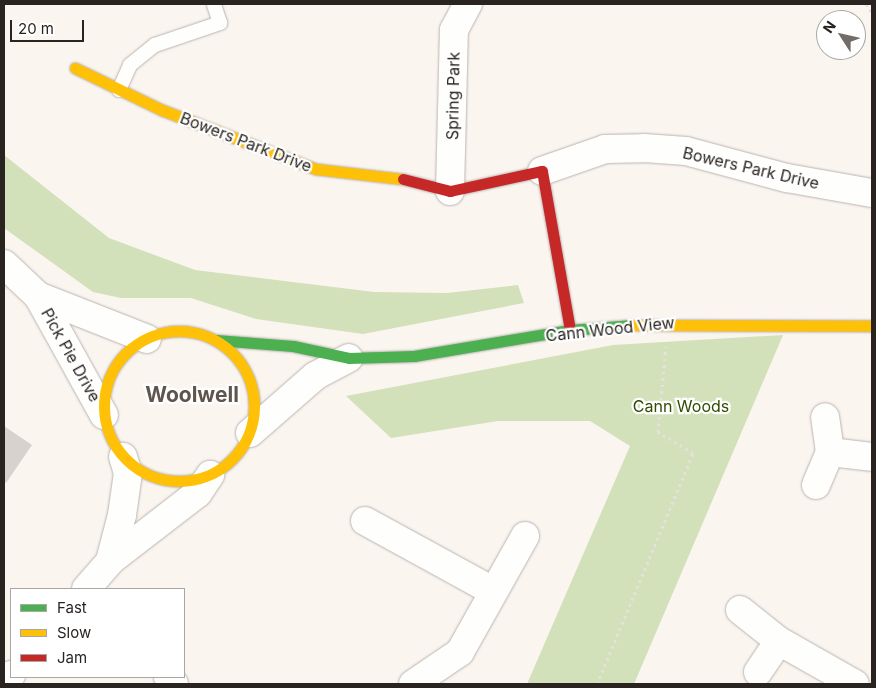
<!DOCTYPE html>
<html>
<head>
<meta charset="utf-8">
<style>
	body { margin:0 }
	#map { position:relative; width:876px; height:688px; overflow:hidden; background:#fbf5f0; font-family:Inter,sans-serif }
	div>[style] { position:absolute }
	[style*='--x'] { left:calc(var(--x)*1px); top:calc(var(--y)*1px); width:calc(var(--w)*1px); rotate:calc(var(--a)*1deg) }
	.forest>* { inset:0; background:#d2e1b9 }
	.building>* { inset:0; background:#d7d2ce }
	.path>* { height:3px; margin-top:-1.5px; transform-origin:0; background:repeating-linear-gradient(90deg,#e4e1e0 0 2.5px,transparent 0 6.5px) }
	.roads { filter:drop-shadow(0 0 1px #bab4b1) drop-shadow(0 0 1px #bab4b1) }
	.lane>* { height:14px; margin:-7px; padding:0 7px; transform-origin:7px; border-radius:7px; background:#fefefd }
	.street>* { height:28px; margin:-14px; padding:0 14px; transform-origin:14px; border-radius:14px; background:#fefefd }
	.fast>* { height:11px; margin:-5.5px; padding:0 5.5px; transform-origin:5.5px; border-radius:5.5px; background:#4caf50 }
	.slow>* { height:11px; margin:-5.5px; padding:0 5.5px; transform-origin:5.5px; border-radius:5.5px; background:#ffc107 }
	.slow>.ring { margin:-5.5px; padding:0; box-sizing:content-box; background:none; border:11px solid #ffc107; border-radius:50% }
	.jam>* { height:11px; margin:-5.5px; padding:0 5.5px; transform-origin:5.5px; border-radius:5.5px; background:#c62828 }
	span { translate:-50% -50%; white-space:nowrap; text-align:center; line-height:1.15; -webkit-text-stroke:4.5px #fff; paint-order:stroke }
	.street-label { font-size:16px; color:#292420 }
	.park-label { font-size:16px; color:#314b00 }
	.district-label { font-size:21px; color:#60554d; font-weight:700 }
	.frame { position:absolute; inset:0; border:5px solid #292420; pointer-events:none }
	.legend { position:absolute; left:10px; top:588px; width:175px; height:90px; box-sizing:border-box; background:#fff; border:1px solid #a9a7a6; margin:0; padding:6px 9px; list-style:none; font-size:15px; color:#292420 }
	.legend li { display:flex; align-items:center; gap:10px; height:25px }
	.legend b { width:25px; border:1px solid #a9a7a6 }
	.north { position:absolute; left:816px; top:10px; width:50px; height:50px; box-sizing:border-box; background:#fff; border:1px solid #a9a7a6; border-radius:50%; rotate:305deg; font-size:14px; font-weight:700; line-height:20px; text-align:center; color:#292420 }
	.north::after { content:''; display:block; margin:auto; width:18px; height:22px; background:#726d69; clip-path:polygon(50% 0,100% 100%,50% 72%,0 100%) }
	.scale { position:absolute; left:10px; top:20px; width:74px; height:22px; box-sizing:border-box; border:2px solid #292420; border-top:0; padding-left:6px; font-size:15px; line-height:18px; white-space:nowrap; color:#292420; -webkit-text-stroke:4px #fff; paint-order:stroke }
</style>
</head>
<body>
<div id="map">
	<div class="forest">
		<div style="clip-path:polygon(4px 155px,109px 238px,195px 270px,374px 292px,447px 293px,518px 285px,524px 303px,363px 334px,256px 319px,191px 298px,121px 298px,93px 292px,4px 228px)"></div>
		<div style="clip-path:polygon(783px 335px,634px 684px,527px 684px,630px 446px,590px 421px,498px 421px,391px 438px,346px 396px,613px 345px)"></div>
	</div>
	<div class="building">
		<div style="clip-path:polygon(4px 426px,32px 445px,6px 483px,4px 481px)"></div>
	</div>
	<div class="path">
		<div style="--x:866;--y:4;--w:11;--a:56"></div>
		<div style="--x:597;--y:684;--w:250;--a:-67.4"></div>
		<div style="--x:693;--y:453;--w:41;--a:-149"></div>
		<div style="--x:658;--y:432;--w:86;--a:-84.7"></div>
	</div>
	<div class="roads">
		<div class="lane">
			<div style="--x:119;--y:90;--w:27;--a:-66"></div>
			<div style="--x:130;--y:65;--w:32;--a:-39"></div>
			<div style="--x:155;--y:45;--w:69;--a:-18.7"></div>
			<div style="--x:220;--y:23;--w:20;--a:-108"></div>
		</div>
		<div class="street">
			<div style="--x:542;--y:171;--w:67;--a:-19.2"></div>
			<div style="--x:605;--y:149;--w:39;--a:-1"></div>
			<div style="--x:644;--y:148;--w:42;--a:4.1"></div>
			<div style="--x:686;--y:151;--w:105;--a:15"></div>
			<div style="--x:787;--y:178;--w:86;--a:10"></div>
			<div style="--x:450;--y:191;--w:161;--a:-88.6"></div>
			<div style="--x:454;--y:30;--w:30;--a:-62"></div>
			<div style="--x:4;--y:264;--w:47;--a:43.3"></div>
			<div style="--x:38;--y:296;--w:136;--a:61"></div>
			<div style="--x:38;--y:296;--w:117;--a:21.5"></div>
			<div style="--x:250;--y:433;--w:86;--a:-41.2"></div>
			<div style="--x:315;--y:376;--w:38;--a:-28"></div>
			<div style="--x:830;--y:452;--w:42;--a:6.8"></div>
			<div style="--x:816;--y:485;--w:36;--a:-67"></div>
			<div style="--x:830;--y:452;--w:35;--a:-98"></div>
			<div style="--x:365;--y:521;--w:146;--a:28.7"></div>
			<div style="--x:110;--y:561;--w:48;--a:-75.4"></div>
			<div style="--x:122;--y:515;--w:42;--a:-81.9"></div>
			<div style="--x:128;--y:473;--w:17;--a:-107"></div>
			<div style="--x:86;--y:589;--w:37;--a:-49"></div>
			<div style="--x:110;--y:561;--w:111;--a:-37.7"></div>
			<div style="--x:198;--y:493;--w:22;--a:-56"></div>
			<div style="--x:740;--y:610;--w:50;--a:38.5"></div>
			<div style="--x:779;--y:641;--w:87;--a:29.5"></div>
			<div style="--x:758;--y:672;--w:37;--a:-56"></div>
			<div style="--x:168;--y:677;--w:9;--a:49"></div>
			<div style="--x:5;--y:684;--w:11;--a:-56"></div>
			<div style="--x:413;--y:684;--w:57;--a:-34.2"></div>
			<div style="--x:460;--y:652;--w:133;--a:-60.7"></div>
		</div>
		<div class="fast">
			<div style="--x:216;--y:340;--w:77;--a:4.5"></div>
			<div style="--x:293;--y:346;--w:57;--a:12.1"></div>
			<div style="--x:349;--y:358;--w:65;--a:-1.8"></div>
			<div style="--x:414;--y:356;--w:158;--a:-9.5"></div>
			<div style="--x:570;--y:330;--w:63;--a:-4.5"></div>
		</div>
		<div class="slow">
			<div style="--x:75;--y:68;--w:97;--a:25.8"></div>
			<div style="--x:162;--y:110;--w:165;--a:21"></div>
			<div style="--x:316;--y:169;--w:88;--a:6.6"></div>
			<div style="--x:633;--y:325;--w:239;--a:0.2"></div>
			<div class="ring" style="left:104px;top:331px;width:139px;height:139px"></div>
		</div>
		<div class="jam">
			<div style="--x:403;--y:179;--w:49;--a:14.3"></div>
			<div style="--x:450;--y:191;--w:94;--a:-12.3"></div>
			<div style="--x:542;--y:171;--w:161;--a:80"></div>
		</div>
	</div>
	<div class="street-label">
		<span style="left:453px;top:96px;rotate:-89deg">Spring Park</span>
		<span style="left:246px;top:142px;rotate:21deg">Bowers Park Drive</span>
		<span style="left:751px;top:168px;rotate:13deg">Bowers Park Drive</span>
		<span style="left:610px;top:329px;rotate:-6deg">Cann Wood View</span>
		<span style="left:71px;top:355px;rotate:61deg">Pick Pie Drive</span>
	</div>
	<div class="park-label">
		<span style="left:681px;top:406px">Cann Woods</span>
	</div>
	<div class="district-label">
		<span style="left:192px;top:395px">Woolwell</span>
	</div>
	<div class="frame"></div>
	<ul class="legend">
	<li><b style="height:6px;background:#4caf50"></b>Fast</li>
	<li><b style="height:6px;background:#ffc107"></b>Slow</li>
	<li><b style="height:6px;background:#c62828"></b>Jam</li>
	</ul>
	<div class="north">N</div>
	<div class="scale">20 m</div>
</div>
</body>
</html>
